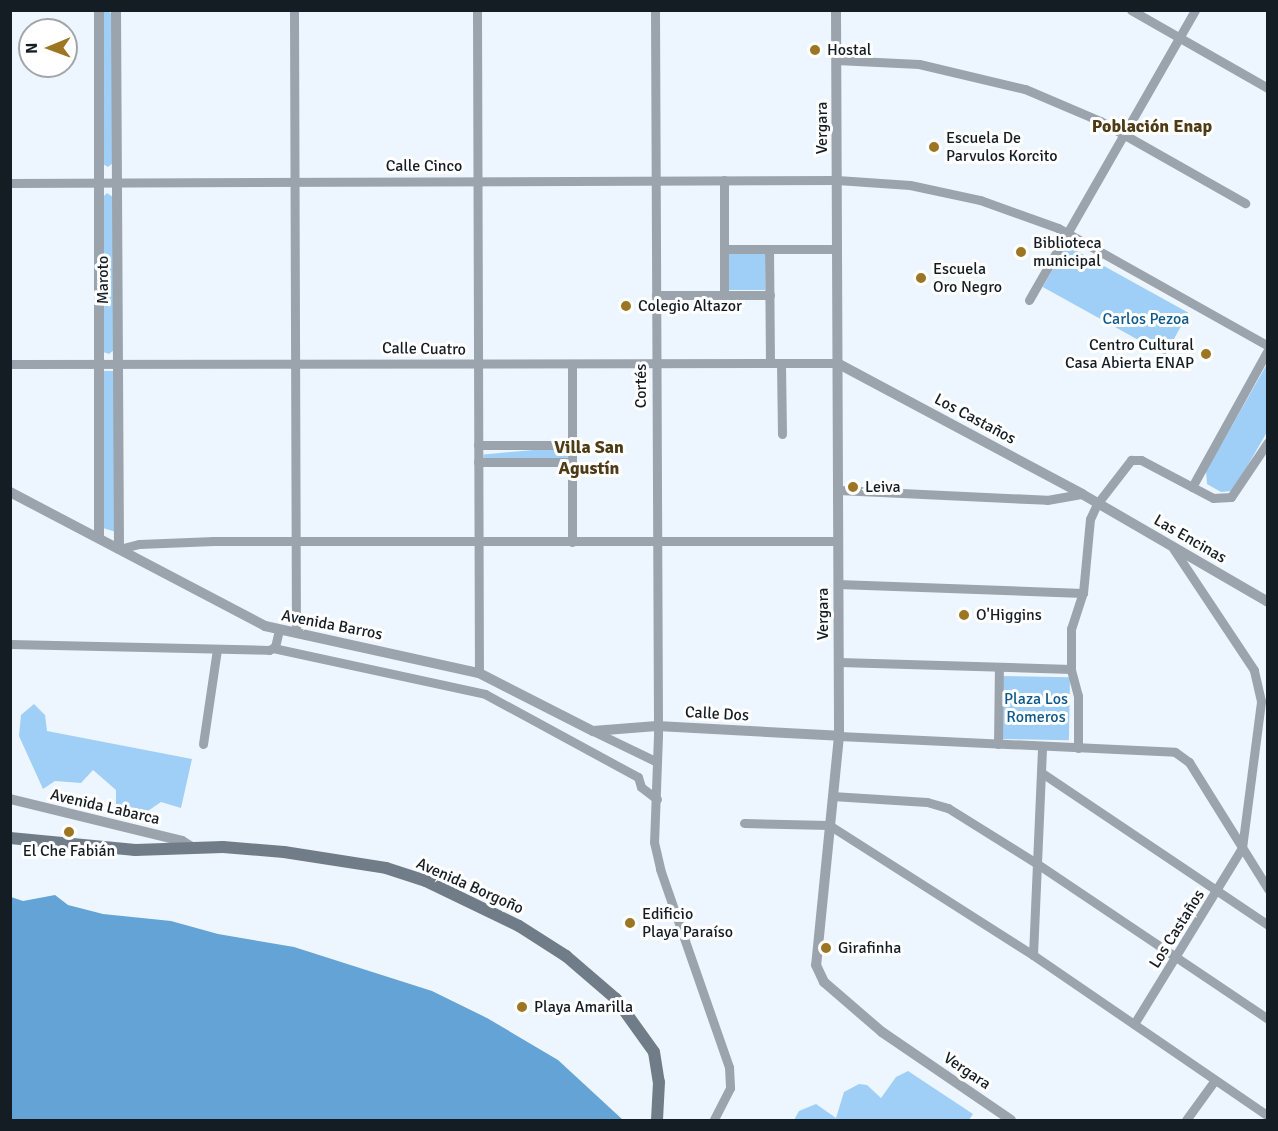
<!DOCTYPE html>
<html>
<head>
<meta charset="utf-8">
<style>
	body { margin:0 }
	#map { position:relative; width:1278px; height:1131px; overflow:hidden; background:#edf6fe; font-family:Signika,sans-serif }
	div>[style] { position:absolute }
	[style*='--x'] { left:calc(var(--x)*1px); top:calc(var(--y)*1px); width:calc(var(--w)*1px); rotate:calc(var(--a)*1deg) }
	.green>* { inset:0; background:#9fcff6; transform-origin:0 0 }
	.water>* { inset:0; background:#63a3d6 }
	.minor>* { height:9px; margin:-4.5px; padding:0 4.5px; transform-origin:4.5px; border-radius:4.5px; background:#9ba4ac }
	.tertiary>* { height:10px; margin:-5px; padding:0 5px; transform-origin:5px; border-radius:5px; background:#9ba4ac }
	.secondary>* { height:12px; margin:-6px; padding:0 6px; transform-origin:6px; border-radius:6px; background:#707d88 }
	.dots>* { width:16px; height:16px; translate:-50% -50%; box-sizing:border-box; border:3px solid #fff; border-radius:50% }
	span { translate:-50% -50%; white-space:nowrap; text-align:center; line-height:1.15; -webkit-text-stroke:6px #fff; paint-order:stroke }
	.poi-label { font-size:16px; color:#151d24 }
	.left { translate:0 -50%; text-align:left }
	.right { translate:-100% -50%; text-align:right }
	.street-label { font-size:16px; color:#151d24 }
	.park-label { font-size:16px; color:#0d598a }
	.neighbourhood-label { font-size:18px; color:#4e3b15; font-weight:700 }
	.frame { position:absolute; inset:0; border:12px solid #151d24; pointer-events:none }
	.north { position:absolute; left:18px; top:18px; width:60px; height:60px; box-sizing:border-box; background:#fff; border:2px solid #a1a5a7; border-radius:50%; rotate:269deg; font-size:16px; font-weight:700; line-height:24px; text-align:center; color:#151d24 }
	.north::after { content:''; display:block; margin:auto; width:21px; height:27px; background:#9d7623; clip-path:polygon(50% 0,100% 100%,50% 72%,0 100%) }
</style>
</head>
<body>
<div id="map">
	<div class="green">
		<div style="clip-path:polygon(108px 11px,112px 14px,113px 163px,108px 167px,103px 164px,104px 12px)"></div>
		<div style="clip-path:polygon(107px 193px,113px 197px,114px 350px,109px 354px,103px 352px,103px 197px)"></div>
		<div style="left:1066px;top:245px;width:140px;height:48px;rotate:29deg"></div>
		<div style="left:729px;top:254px;width:36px;height:36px"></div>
		<div style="clip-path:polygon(1267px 364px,1267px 432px,1233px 491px,1221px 492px,1207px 484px,1206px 471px)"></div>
		<div style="clip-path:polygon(103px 371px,114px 371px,116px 532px,103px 528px)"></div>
		<div style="left:568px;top:447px;width:12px;height:85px;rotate:85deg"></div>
		<div style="left:1002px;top:676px;width:68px;height:63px;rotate:1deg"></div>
		<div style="clip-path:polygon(34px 704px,45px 715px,47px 731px,192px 759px,181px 808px,161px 802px,142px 815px,116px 814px,116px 790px,93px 770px,81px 783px,55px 781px,43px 789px,19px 736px,21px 715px)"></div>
		<div style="clip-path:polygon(908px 1071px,973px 1114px,969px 1120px,794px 1120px,799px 1111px,816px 1104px,836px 1118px,844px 1092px,859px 1084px,867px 1085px,881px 1098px,896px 1077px)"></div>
	</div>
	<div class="water">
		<div style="clip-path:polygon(55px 895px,68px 905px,103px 914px,171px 921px,218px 934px,294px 947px,432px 991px,487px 1018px,558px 1060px,623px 1120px,11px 1120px,11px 897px,23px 901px)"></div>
	</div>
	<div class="minor">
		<div style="--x:294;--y:10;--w:620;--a:89.82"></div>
		<div style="--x:477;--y:10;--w:663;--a:89.83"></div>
		<div style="--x:655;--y:10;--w:725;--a:89.76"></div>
		<div style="--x:658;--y:735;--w:107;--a:92.1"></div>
		<div style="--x:654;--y:842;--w:28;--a:77"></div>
		<div style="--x:660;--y:869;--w:210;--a:70.8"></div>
		<div style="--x:729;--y:1067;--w:21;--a:87"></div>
		<div style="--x:730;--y:1088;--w:36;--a:117"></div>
		<div style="--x:1131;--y:10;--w:158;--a:29.7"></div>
		<div style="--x:836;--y:60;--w:83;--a:2.8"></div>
		<div style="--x:919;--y:64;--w:109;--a:13.3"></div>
		<div style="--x:1025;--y:89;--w:82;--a:23.1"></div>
		<div style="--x:1100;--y:121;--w:167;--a:29.5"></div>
		<div style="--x:724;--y:180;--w:115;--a:90"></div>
		<div style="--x:10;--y:183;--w:827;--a:-0.21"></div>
		<div style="--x:837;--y:180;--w:73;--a:3.9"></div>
		<div style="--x:910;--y:185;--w:72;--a:12.1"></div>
		<div style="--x:980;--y:200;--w:83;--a:19.7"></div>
		<div style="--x:1058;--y:228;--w:241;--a:29.3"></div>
		<div style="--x:724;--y:249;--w:113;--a:0"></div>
		<div style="--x:769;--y:249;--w:114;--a:89.5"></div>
		<div style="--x:656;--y:295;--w:114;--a:0"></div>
		<div style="--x:1029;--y:300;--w:334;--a:-60.2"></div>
		<div style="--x:781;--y:363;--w:71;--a:89.2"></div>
		<div style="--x:10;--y:364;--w:827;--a:-0.07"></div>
		<div style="--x:572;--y:364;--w:178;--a:90"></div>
		<div style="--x:478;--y:445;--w:94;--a:0"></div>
		<div style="--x:478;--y:462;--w:94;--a:0"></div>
		<div style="--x:1192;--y:487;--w:157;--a:-61"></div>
		<div style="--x:838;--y:490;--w:209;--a:2.7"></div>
		<div style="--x:1047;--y:500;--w:36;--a:-10"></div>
		<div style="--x:119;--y:549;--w:21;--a:-14"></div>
		<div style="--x:139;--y:544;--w:75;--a:-2.3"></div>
		<div style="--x:214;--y:541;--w:624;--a:0"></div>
		<div style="--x:838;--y:584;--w:245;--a:2.1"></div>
		<div style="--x:10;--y:644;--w:259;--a:1.3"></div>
		<div style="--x:269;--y:650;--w:7;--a:-27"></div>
		<div style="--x:275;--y:647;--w:17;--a:-77"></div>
		<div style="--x:273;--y:648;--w:217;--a:12.2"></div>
		<div style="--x:485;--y:694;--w:174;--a:28.5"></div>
		<div style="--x:638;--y:777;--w:10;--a:73"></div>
		<div style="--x:641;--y:787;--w:20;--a:37"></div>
		<div style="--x:839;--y:662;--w:232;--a:1.7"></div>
		<div style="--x:593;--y:731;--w:71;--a:25.8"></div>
		<div style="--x:839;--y:736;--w:336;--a:2.7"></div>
		<div style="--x:1175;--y:752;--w:17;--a:36"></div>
		<div style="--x:1189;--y:762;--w:150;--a:58.1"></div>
		<div style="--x:203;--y:744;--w:96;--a:-81.6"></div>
		<div style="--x:998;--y:744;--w:77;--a:-89.3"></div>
		<div style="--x:1078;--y:748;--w:52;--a:-90"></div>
		<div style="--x:1078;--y:696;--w:28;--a:-105"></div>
		<div style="--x:1071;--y:669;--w:40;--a:-90"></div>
		<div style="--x:1071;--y:629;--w:38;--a:-72"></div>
		<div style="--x:1083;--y:593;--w:74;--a:-84.6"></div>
		<div style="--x:1090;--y:519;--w:17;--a:-65"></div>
		<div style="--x:1097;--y:504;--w:56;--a:-52.3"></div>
		<div style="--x:1131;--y:460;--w:10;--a:0"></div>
		<div style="--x:1141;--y:460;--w:81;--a:27.8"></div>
		<div style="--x:1213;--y:498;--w:18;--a:-3"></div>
		<div style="--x:1231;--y:497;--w:66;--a:-56.1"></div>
		<div style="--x:1042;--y:773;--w:272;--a:33.9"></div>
		<div style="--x:832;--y:796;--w:95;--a:3.6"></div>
		<div style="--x:927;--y:802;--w:22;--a:16"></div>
		<div style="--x:948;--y:808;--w:104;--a:32"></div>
		<div style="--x:1036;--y:863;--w:280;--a:33.9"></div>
		<div style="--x:744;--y:823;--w:85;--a:1.3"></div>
		<div style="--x:829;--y:825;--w:242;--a:32.5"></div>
		<div style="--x:1033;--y:955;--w:285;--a:34.4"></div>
		<div style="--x:1033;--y:955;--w:209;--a:-87.5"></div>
		<div style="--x:1134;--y:1024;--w:206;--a:-58.5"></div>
		<div style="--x:1242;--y:848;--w:148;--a:-82.6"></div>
		<div style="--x:1261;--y:701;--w:32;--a:-103"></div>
		<div style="--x:1254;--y:670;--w:146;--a:-123.6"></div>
		<div style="--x:1186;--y:1120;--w:49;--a:-54.1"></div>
	</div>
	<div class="tertiary">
		<div style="--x:99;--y:10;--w:527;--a:90"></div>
		<div style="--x:116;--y:10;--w:539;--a:89.68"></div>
		<div style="--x:836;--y:10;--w:726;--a:89.76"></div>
		<div style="--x:839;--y:736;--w:230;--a:95.7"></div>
		<div style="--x:816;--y:965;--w:19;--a:65"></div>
		<div style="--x:824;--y:982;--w:77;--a:40.8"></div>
		<div style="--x:882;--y:1032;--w:156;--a:34.3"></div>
		<div style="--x:837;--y:363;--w:278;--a:28.1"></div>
		<div style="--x:1082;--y:494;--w:215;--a:30.1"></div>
		<div style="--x:10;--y:492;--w:288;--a:27.7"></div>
		<div style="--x:265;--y:626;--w:219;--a:12.4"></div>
		<div style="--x:479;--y:673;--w:128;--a:27"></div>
		<div style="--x:593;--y:731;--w:64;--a:-4.5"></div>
		<div style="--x:657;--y:726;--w:182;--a:3.1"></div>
		<div style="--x:10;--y:799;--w:177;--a:13.7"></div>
		<div style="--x:182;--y:841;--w:12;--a:31"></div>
	</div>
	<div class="secondary">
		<div style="--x:10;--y:838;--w:126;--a:5.5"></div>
		<div style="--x:135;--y:850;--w:88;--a:-2"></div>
		<div style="--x:223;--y:847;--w:61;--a:4.7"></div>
		<div style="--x:284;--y:852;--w:103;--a:8.9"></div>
		<div style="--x:386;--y:868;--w:42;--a:18"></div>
		<div style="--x:426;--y:881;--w:103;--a:25.8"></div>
		<div style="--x:519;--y:926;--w:56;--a:32.6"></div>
		<div style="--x:566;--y:956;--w:66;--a:40.7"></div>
		<div style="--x:616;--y:999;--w:65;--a:54.4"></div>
		<div style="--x:654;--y:1052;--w:30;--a:81"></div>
		<div style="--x:659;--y:1082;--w:38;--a:93"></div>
	</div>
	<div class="dots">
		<div style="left:815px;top:50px;background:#9d7623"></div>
		<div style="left:934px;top:147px;background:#9d7623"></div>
		<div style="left:1021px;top:252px;background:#9d7623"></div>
		<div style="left:921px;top:278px;background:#9d7623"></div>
		<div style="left:626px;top:306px;background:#9d7623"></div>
		<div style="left:1206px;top:354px;background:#9d7623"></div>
		<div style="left:853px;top:487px;background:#9d7623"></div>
		<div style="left:964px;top:615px;background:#9d7623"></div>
		<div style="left:69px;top:832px;background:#9d7623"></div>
		<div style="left:630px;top:923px;background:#9d7623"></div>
		<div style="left:826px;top:948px;background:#9d7623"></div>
		<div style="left:522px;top:1007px;background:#9d7623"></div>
	</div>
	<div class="poi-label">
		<span class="left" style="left:827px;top:50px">Hostal</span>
		<span class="left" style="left:946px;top:147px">Escuela De<br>Parvulos Korcito</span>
		<span class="left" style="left:1033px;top:252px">Biblioteca<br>municipal</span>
		<span class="left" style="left:933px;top:278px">Escuela<br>Oro Negro</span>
		<span class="left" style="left:638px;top:306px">Colegio Altazor</span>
		<span class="right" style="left:1194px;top:354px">Centro Cultural<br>Casa Abierta ENAP</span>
		<span class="left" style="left:865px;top:487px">Leiva</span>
		<span class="left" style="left:976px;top:615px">O'Higgins</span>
		<span style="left:69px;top:851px">El Che Fabián</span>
		<span class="left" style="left:642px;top:923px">Edificio<br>Playa Paraíso</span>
		<span class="left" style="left:838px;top:948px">Girafinha</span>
		<span class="left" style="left:534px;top:1007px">Playa Amarilla</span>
	</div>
	<div class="street-label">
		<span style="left:822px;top:128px;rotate:-90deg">Vergara</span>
		<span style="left:424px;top:166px">Calle Cinco</span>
		<span style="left:103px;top:280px;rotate:-90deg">Maroto</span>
		<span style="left:424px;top:349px;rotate:1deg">Calle Cuatro</span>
		<span style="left:641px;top:386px;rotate:-90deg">Cortés</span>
		<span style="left:975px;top:419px;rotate:28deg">Los Castaños</span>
		<span style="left:1190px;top:539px;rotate:30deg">Las Encinas</span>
		<span style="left:823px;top:614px;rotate:-90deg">Vergara</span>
		<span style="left:332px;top:625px;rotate:11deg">Avenida Barros</span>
		<span style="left:717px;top:714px;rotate:3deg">Calle Dos</span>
		<span style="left:105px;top:807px;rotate:13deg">Avenida Labarca</span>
		<span style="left:470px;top:886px;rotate:24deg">Avenida Borgoño</span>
		<span style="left:1177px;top:929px;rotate:-58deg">Los Castaños</span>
		<span style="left:967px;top:1071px;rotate:34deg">Vergara</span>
	</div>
	<div class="park-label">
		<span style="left:1146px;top:319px">Carlos Pezoa</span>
		<span style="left:1036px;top:708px">Plaza Los<br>Romeros</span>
	</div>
	<div class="neighbourhood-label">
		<span style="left:1152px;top:126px">Población Enap</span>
		<span style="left:589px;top:458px">Villa San<br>Agustín</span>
	</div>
	<div class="frame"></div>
	<div class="north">N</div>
</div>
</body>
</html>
